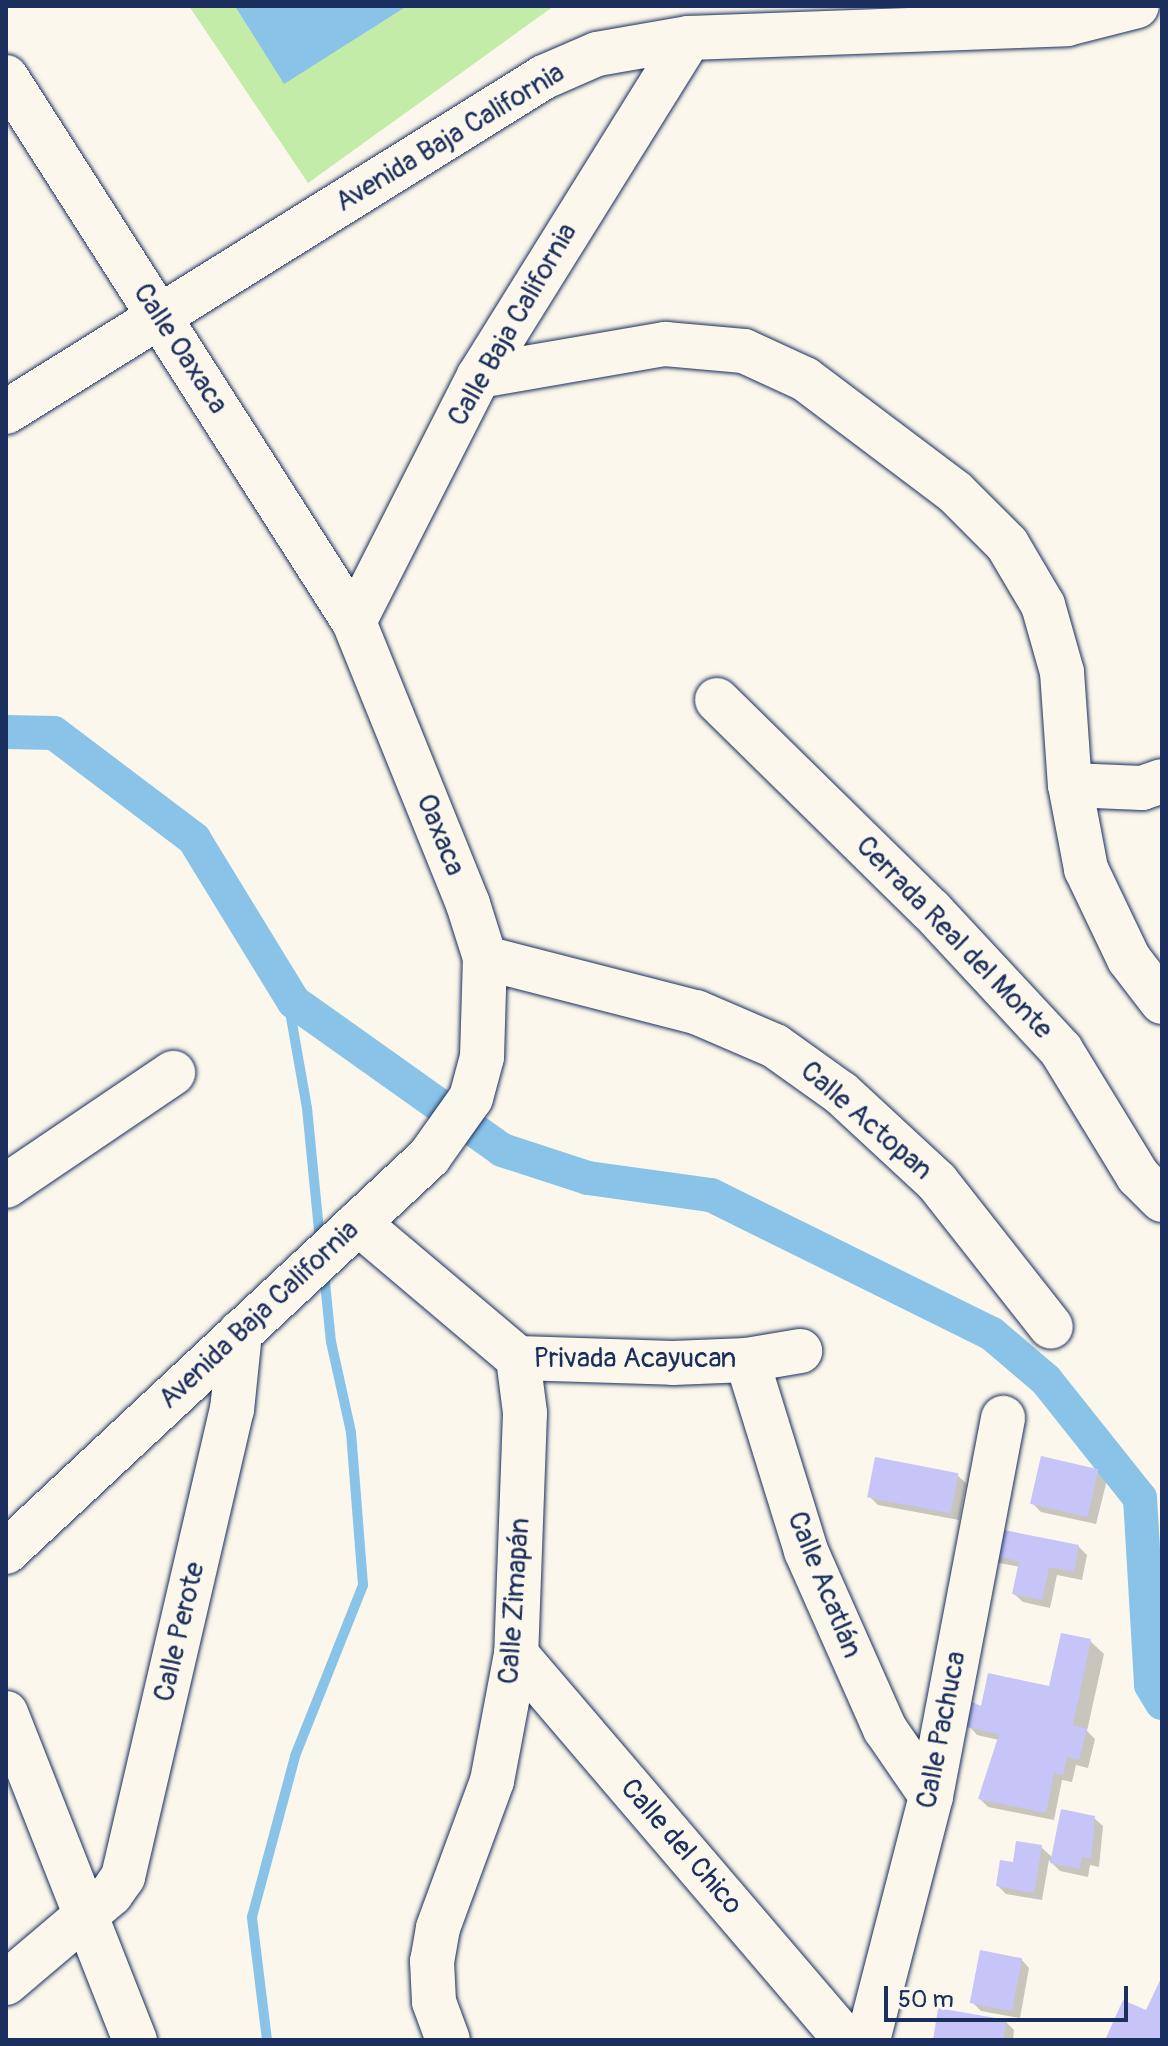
<!DOCTYPE html>
<html>
<head>
<meta charset="utf-8">
<style>
	body { margin:0 }
	#map { position:relative; width:1168px; height:2046px; overflow:hidden; background:#fbf7ec; font-family:Pangolin,sans-serif }
	div>[style] { position:absolute }
	[style*='--x'] { left:calc(var(--x)*1px); top:calc(var(--y)*1px); width:calc(var(--w)*1px); rotate:calc(var(--a)*1deg) }
	.green>* { inset:0; background:#c3eca8 }
	.water>* { inset:0; background:#89c3e8 }
	.shadow>* { inset:0; background:#0003 }
	.stream>* { height:10px; margin:-5px; padding:0 5px; transform-origin:5px; border-radius:5px; background:#89c3e8 }
	.canal>* { height:34px; margin:-17px; padding:0 17px; transform-origin:17px; border-radius:17px; background:#89c3e8 }
	.building>* { inset:0; background:#c7c5f8; transform-origin:0 0 }
	.roads { filter:drop-shadow(0 0 2px #1b2f5e) drop-shadow(0 0 2px #1b2f5e) }
	.minor>* { height:44px; margin:-22px; padding:0 22px; transform-origin:22px; border-radius:22px; background:#fbf7ec }
	.major>* { height:44px; margin:-22px; padding:0 22px; transform-origin:22px; border-radius:22px; background:#fbf7ec }
	span { translate:-50% -50%; white-space:nowrap; text-align:center; line-height:1.15; -webkit-text-stroke:6px #fbf7ec; paint-order:stroke }
	.street-label { font-size:28px; color:#1b2f5e }
	.frame { position:absolute; inset:0; border:8px solid #1b2f5e; pointer-events:none }
	.scale { position:absolute; left:884px; top:1986px; width:244px; height:36px; box-sizing:border-box; border:4px solid #1b2f5e; border-top:0; padding-left:10px; font-size:24px; line-height:28px; white-space:nowrap; color:#1b2f5e; -webkit-text-stroke:6px #fbf7ec; paint-order:stroke }
</style>
</head>
<body>
<div id="map">
	<div class="green">
		<div style="clip-path:polygon(189px 6px,554px 6px,308px 183px)"></div>
	</div>
	<div class="water">
		<div style="clip-path:polygon(235px 6px,407px 6px,284px 84px)"></div>
	</div>
	<div class="shadow">
		<div style="clip-path:polygon(1098px 1471px,1107px 1480px,1096px 1524px,1041px 1512px,1032px 1503px)"></div>
		<div style="clip-path:polygon(957px 1475px,966px 1483px,959px 1520px,878px 1505px,869px 1496px)"></div>
		<div style="clip-path:polygon(1078px 1546px,1087px 1555px,1082px 1580px,1057px 1575px,1050px 1608px,1023px 1602px,1014px 1594px,1020px 1567px,999px 1563px,991px 1554px)"></div>
		<div style="clip-path:polygon(1090px 1641px,1104px 1654px,1087px 1731px,1095px 1739px,1088px 1768px,1076px 1765px,1072px 1782px,1062px 1780px,1054px 1820px,988px 1807px,980px 1799px,999px 1740px,977px 1735px,969px 1726px,983px 1707px,1050px 1689px)"></div>
		<div style="clip-path:polygon(1094px 1818px,1103px 1826px,1099px 1867px,1090px 1865px,1088px 1877px,1060px 1871px,1049px 1860px,1042px 1900px,1006px 1894px,998px 1886px,1015px 1864px,1041px 1847px,1053px 1858px)"></div>
		<div style="clip-path:polygon(1021px 1959px,1029px 1968px,1020px 2018px,981px 2011px,972px 2002px)"></div>
		<div style="clip-path:polygon(1006px 2022px,1014px 2030px,1013px 2040px,935px 2040px)"></div>
	</div>
	<div class="stream">
		<div style="--x:286;--y:989;--w:121;--a:80"></div>
		<div style="--x:307;--y:1108;--w:134;--a:84.4"></div>
		<div style="--x:267;--y:2040;--w:124;--a:-97"></div>
		<div style="--x:252;--y:1917;--w:167;--a:-75"></div>
		<div style="--x:295;--y:1756;--w:184;--a:-68.3"></div>
		<div style="--x:363;--y:1585;--w:153;--a:-94.5"></div>
		<div style="--x:351;--y:1432;--w:92;--a:-102.5"></div>
		<div style="--x:331;--y:1342;--w:69;--a:-95.8"></div>
	</div>
	<div class="canal">
		<div style="--x:6;--y:732;--w:48;--a:1.2"></div>
		<div style="--x:54;--y:733;--w:176;--a:37.1"></div>
		<div style="--x:194;--y:839;--w:191;--a:58.5"></div>
		<div style="--x:294;--y:1002;--w:255;--a:35.4"></div>
		<div style="--x:502;--y:1150;--w:90;--a:18"></div>
		<div style="--x:588;--y:1178;--w:124;--a:7.9"></div>
		<div style="--x:711;--y:1195;--w:313;--a:26.3"></div>
		<div style="--x:992;--y:1334;--w:71;--a:40.4"></div>
		<div style="--x:1046;--y:1380;--w:151;--a:51.5"></div>
		<div style="--x:1140;--y:1498;--w:187;--a:86.6"></div>
		<div style="--x:1151;--y:1685;--w:21;--a:59"></div>
	</div>
	<div class="building">
		<div style="left:1041px;top:1456px;width:59px;height:49px;rotate:13deg"></div>
		<div style="left:875px;top:1457px;width:85px;height:41px;rotate:11deg"></div>
		<div style="clip-path:polygon(994px 1528px,1079px 1545px,1074px 1572px,1049px 1567px,1042px 1600px,1012px 1594px,1019px 1561px,989px 1555px)"></div>
		<div style="clip-path:polygon(1061px 1633px,1091px 1639px,1073px 1725px,1087px 1729px,1079px 1760px,1067px 1757px,1063px 1775px,1054px 1773px,1046px 1813px,978px 1799px,999px 1734px,966px 1727px,972px 1702px,981px 1706px,988px 1673px,1049px 1686px)"></div>
		<div style="clip-path:polygon(1061px 1809px,1095px 1816px,1091px 1859px,1082px 1857px,1080px 1869px,1050px 1863px)"></div>
		<div style="clip-path:polygon(1016px 1841px,1042px 1845px,1034px 1893px,996px 1886px,1000px 1860px,1013px 1862px)"></div>
		<div style="left:980px;top:1950px;width:43px;height:54px;rotate:11deg"></div>
		<div style="clip-path:polygon(1162px 1976px,1162px 2040px,1105px 2040px,1123px 2000px,1146px 2010px)"></div>
		<div style="clip-path:polygon(938px 2008px,1007px 2020px,1003px 2040px,933px 2040px)"></div>
	</div>
	<div class="roads">
		<div class="minor">
			<div style="--x:6;--y:77;--w:647;--a:57.44"></div>
			<div style="--x:479;--y:376;--w:189;--a:-9.8"></div>
			<div style="--x:665;--y:344;--w:79;--a:5.1"></div>
			<div style="--x:744;--y:351;--w:67;--a:24.7"></div>
			<div style="--x:805;--y:379;--w:188;--a:37"></div>
			<div style="--x:955;--y:492;--w:74;--a:45"></div>
			<div style="--x:1007;--y:544;--w:71;--a:59.5"></div>
			<div style="--x:1043;--y:605;--w:70;--a:74.2"></div>
			<div style="--x:1062;--y:672;--w:113;--a:86"></div>
			<div style="--x:1070;--y:785;--w:86;--a:79.2"></div>
			<div style="--x:1086;--y:869;--w:100;--a:64.5"></div>
			<div style="--x:1129;--y:959;--w:54;--a:52.5"></div>
			<div style="--x:6;--y:412;--w:634;--a:-31.91"></div>
			<div style="--x:544;--y:77;--w:58;--a:-23.5"></div>
			<div style="--x:597;--y:54;--w:93;--a:-9.9"></div>
			<div style="--x:717;--y:700;--w:300;--a:44.5"></div>
			<div style="--x:931;--y:910;--w:191;--a:47.1"></div>
			<div style="--x:1061;--y:1050;--w:148;--a:58.6"></div>
			<div style="--x:1138;--y:1176;--w:34;--a:45"></div>
			<div style="--x:1070;--y:785;--w:72;--a:2.4"></div>
			<div style="--x:1142;--y:788;--w:21;--a:-19"></div>
			<div style="--x:485;--y:958;--w:218;--a:14.4"></div>
			<div style="--x:696;--y:1012;--w:86;--a:23.3"></div>
			<div style="--x:775;--y:1046;--w:81;--a:35.5"></div>
			<div style="--x:841;--y:1093;--w:131;--a:42.8"></div>
			<div style="--x:937;--y:1182;--w:184;--a:51.8"></div>
			<div style="--x:6;--y:1186;--w:202;--a:-34.1"></div>
			<div style="--x:358;--y:1223;--w:209;--a:40.2"></div>
			<div style="--x:518;--y:1358;--w:55;--a:82.7"></div>
			<div style="--x:525;--y:1413;--w:241;--a:92.1"></div>
			<div style="--x:516;--y:1654;--w:129;--a:100.7"></div>
			<div style="--x:492;--y:1781;--w:157;--a:110.2"></div>
			<div style="--x:438;--y:1928;--w:34;--a:100"></div>
			<div style="--x:432;--y:1961;--w:41;--a:87.2"></div>
			<div style="--x:434;--y:2002;--w:40;--a:69.8"></div>
			<div style="--x:518;--y:1358;--w:155;--a:1.8"></div>
			<div style="--x:673;--y:1363;--w:74;--a:-2.3"></div>
			<div style="--x:747;--y:1360;--w:54;--a:-9.6"></div>
			<div style="--x:747;--y:1360;--w:200;--a:72.8"></div>
			<div style="--x:806;--y:1551;--w:195;--a:66.1"></div>
			<div style="--x:885;--y:1729;--w:81;--a:55.5"></div>
			<div style="--x:516;--y:1654;--w:508;--a:49.47"></div>
			<div style="--x:6;--y:1713;--w:352;--a:68.5"></div>
			<div style="--x:6;--y:1983;--w:138;--a:-40.3"></div>
			<div style="--x:111;--y:1894;--w:21;--a:-55"></div>
			<div style="--x:123;--y:1877;--w:480;--a:-76.9"></div>
			<div style="--x:232;--y:1410;--w:78;--a:-84.1"></div>
			<div style="--x:868;--y:2040;--w:252;--a:-75.5"></div>
			<div style="--x:931;--y:1796;--w:385;--a:-79.2"></div>
		</div>
		<div class="major">
			<div style="--x:6;--y:1552;--w:579;--a:-43.04"></div>
			<div style="--x:429;--y:1157;--w:72;--a:-54.6"></div>
			<div style="--x:471;--y:1098;--w:42;--a:-75"></div>
			<div style="--x:482;--y:1057;--w:99;--a:-88.3"></div>
			<div style="--x:485;--y:958;--w:57;--a:-107.5"></div>
			<div style="--x:468;--y:904;--w:304;--a:-112"></div>
			<div style="--x:354;--y:622;--w:276;--a:-63.1"></div>
			<div style="--x:479;--y:376;--w:398;--a:-58.1"></div>
			<div style="--x:689;--y:38;--w:378;--a:-2.1"></div>
			<div style="--x:1067;--y:24;--w:72;--a:-14.4"></div>
		</div>
	</div>
	<div class="street-label">
		<span style="left:450px;top:138px;rotate:-31deg">Avenida Baja California</span>
		<span style="left:513px;top:325px;rotate:-60deg">Calle Baja California</span>
		<span style="left:180px;top:349px;rotate:57deg">Calle Oaxaca</span>
		<span style="left:440px;top:835px;rotate:68deg">Oaxaca</span>
		<span style="left:954px;top:938px;rotate:46deg">Cerrada Real del Monte</span>
		<span style="left:866px;top:1121px;rotate:41deg">Calle Actopan</span>
		<span style="left:259px;top:1315px;rotate:-43deg">Avenida Baja California</span>
		<span style="left:635px;top:1359px">Privada Acayucan</span>
		<span style="left:824px;top:1585px;rotate:68deg">Calle Acatlán</span>
		<span style="left:515px;top:1601px;rotate:-86deg">Calle Zimapán</span>
		<span style="left:180px;top:1632px;rotate:-77deg">Calle Perote</span>
		<span style="left:942px;top:1730px;rotate:-79deg">Calle Pachuca</span>
		<span style="left:681px;top:1847px;rotate:49deg">Calle del Chico</span>
	</div>
	<div class="frame"></div>
	<div class="scale">50 m</div>
</div>
</body>
</html>
